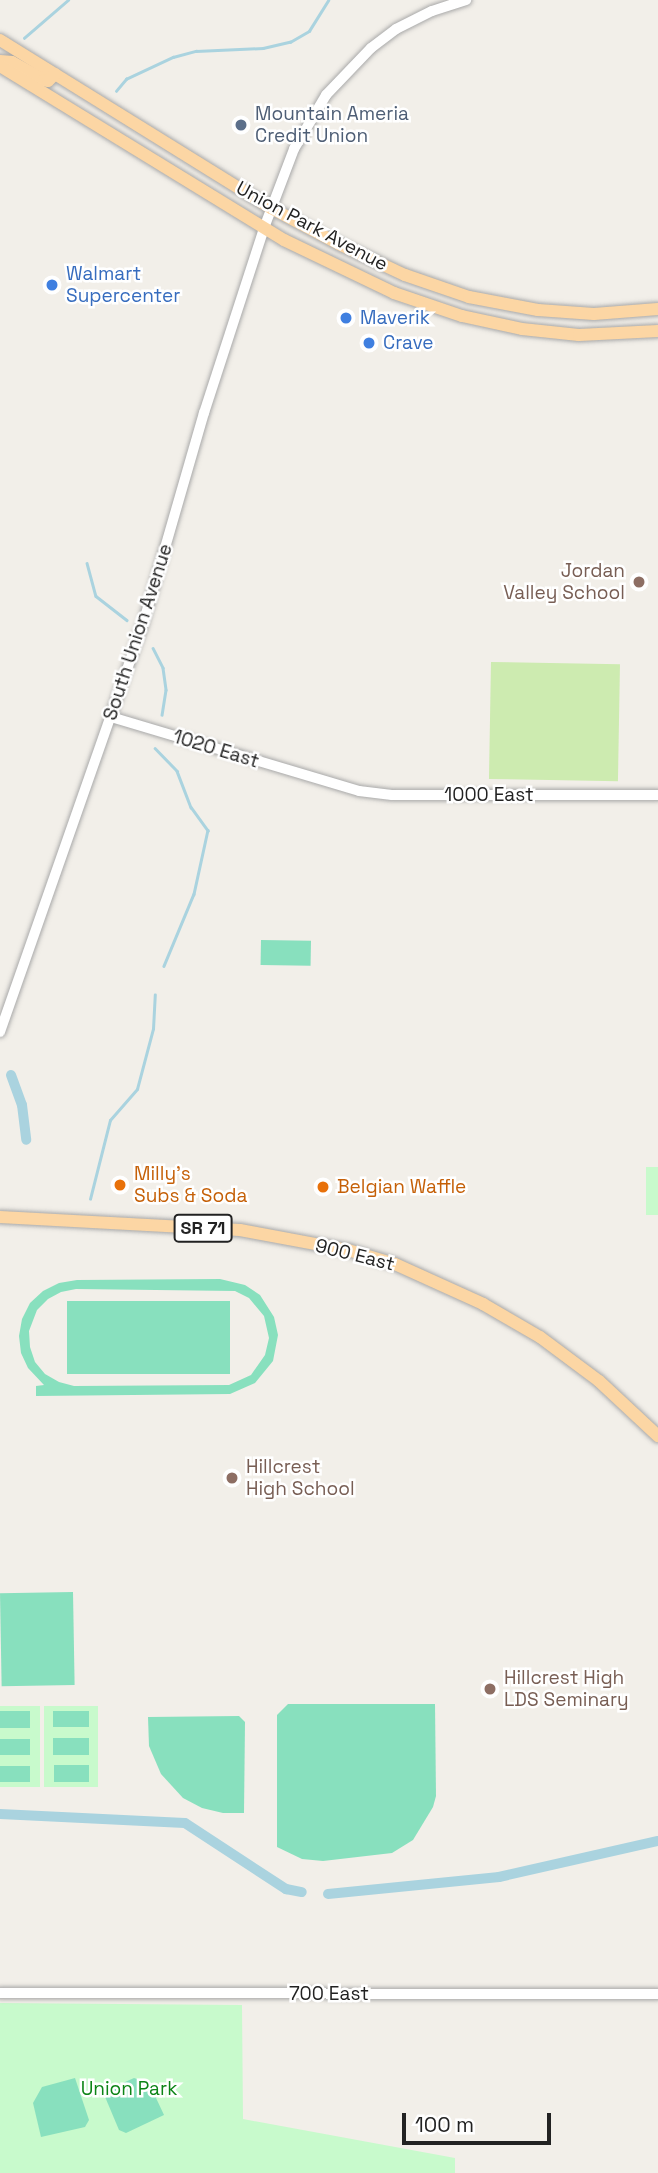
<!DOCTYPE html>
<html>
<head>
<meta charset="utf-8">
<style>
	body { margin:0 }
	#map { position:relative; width:658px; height:2173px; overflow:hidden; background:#f2efe9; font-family:"Space Grotesk",sans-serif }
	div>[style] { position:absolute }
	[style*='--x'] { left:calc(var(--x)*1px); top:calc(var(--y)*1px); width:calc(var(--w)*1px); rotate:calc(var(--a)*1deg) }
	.grass>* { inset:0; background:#cdebb0; transform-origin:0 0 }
	.park>* { inset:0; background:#c8facc; transform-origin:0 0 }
	.pitch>* { inset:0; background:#88e0be; transform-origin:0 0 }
	.stream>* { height:2.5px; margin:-1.25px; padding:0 1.25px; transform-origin:1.25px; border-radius:1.25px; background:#aad3df }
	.canal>* { height:10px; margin:-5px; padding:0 5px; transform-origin:5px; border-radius:5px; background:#aad3df }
	.roads { filter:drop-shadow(0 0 2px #a9a9a9) drop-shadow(0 0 2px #a9a9a9) }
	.tertiary>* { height:10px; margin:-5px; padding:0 5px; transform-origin:5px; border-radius:5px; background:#fff }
	.primary>* { height:12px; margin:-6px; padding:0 6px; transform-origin:6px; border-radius:6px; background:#fcd6a4 }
	.dots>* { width:19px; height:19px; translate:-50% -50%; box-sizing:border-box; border:4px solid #fff; border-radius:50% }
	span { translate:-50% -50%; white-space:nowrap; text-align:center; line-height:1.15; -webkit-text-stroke:5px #fff; paint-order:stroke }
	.shield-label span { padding:2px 5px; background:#fff; border:2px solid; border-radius:5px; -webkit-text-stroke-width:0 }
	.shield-label { font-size:18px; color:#222; font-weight:700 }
	.service-label { font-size:19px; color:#4e5e75 }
	.left { translate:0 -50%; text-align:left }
	.street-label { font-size:19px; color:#222 }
	.shop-label { font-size:19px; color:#366cbe }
	.education-label { font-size:19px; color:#785e54 }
	.right { translate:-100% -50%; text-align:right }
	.food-label { font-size:19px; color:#c56008 }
	.park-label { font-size:19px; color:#0c8416 }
	.scale { position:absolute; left:402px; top:2113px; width:149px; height:32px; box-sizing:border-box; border:4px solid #222; border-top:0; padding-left:9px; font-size:21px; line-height:24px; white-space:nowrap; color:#222; -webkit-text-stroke:5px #fff; paint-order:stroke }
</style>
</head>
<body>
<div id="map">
	<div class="grass">
		<div style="left:491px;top:662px;width:129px;height:117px;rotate:1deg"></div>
	</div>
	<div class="park">
		<div style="left:646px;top:1167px;width:12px;height:48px"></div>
		<div style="left:0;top:1706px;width:40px;height:81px"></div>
		<div style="left:44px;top:1706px;width:54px;height:81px"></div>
		<div style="clip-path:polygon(0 2003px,242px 2005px,243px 2119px,455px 2158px,455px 2173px,0 2173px)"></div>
	</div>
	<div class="pitch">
		<div style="left:261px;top:940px;width:50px;height:25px;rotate:1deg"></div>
		<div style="clip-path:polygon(evenodd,77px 1280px,220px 1279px,245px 1285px,260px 1295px,274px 1317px,278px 1335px,273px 1361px,255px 1383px,230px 1394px,36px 1396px,36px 1386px,44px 1385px,28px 1368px,21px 1353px,19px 1336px,22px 1319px,30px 1303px,43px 1291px,59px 1283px,77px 1280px,76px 1289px,235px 1291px,249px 1298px,264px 1316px,269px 1338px,265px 1355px,251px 1375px,229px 1385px,74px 1386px,59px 1382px,45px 1374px,35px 1362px,30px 1347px,29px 1331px,37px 1310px,48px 1299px,61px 1292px,76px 1289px)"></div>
		<div style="left:67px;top:1301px;width:163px;height:73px"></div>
		<div style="left:73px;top:1592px;width:93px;height:73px;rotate:89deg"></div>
		<div style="clip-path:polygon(288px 1704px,435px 1704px,436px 1796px,433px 1807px,413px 1840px,392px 1853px,323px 1861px,302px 1859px,277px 1847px,277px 1715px)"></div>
		<div style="left:30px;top:1711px;width:17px;height:30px;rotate:90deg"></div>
		<div style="left:53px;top:1711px;width:36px;height:16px"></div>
		<div style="clip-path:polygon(239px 1716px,245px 1722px,244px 1813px,223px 1813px,202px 1808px,183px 1798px,161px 1774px,149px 1746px,148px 1717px)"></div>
		<div style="left:53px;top:1738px;width:36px;height:17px"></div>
		<div style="left:0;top:1739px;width:30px;height:16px"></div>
		<div style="left:54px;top:1765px;width:35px;height:17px"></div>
		<div style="left:0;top:1766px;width:30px;height:16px"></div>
		<div style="clip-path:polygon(75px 2078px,89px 2120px,85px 2127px,41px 2137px,33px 2103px,42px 2087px)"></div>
		<div style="clip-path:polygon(134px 2078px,149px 2083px,164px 2115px,126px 2133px,119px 2130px,103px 2092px)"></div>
	</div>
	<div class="stream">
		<div style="--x:24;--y:38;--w:58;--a:-40.8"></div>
		<div style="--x:116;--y:91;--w:16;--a:-50"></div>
		<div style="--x:126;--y:79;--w:52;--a:-25.1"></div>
		<div style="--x:173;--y:57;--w:24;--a:-15"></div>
		<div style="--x:196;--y:51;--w:67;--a:-2.6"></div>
		<div style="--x:263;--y:48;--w:28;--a:-13"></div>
		<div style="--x:290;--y:42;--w:22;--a:-30"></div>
		<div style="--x:309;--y:31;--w:36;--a:-58"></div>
		<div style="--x:87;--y:563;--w:34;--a:75"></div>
		<div style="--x:96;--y:596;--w:39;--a:38"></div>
		<div style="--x:153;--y:648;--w:22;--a:63"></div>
		<div style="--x:163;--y:668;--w:22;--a:82"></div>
		<div style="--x:166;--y:690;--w:25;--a:99"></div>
		<div style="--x:155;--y:748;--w:32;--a:46"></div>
		<div style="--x:177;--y:771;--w:39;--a:69"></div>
		<div style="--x:191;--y:807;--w:29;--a:54"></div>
		<div style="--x:208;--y:830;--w:66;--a:102.3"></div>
		<div style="--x:194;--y:894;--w:78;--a:112.6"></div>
		<div style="--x:90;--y:1199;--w:81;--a:-75.8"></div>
		<div style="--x:110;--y:1120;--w:41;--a:-48.9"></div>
		<div style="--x:137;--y:1089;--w:62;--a:-75.1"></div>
		<div style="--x:153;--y:1029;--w:34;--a:-87"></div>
	</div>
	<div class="canal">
		<div style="--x:11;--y:1075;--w:32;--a:70"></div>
		<div style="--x:22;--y:1105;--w:35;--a:83"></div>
		<div style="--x:0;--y:1814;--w:185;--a:2.8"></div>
		<div style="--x:185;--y:1823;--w:121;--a:33.2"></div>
		<div style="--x:286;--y:1889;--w:16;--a:11"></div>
		<div style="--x:328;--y:1894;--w:172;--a:-5.7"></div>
		<div style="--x:499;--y:1877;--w:163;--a:-12.8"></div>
	</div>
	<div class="roads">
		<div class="tertiary">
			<div style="--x:111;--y:717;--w:259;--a:16.6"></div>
			<div style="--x:359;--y:791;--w:33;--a:7"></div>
			<div style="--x:392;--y:795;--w:266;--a:0"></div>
			<div style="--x:0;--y:1032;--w:432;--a:-70.7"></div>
			<div style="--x:143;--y:624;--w:220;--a:-73.9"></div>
			<div style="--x:204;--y:413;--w:194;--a:-72"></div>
			<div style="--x:264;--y:228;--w:85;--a:-69.2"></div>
			<div style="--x:294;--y:149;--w:63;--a:-59.3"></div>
			<div style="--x:326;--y:95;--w:65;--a:-46.2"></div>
			<div style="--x:371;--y:48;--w:31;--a:-37"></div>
			<div style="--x:396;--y:29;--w:40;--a:-26.6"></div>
			<div style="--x:432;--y:11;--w:36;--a:-18"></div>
			<div style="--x:0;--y:1993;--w:658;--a:0.09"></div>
		</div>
		<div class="primary">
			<div style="--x:0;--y:40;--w:319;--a:31.8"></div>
			<div style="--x:271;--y:208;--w:77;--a:27.9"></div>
			<div style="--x:339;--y:244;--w:73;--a:25.2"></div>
			<div style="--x:405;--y:275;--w:68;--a:19"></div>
			<div style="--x:469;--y:297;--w:70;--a:10.7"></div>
			<div style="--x:538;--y:310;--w:56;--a:4.1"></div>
			<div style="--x:594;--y:314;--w:64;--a:-4.5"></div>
			<div style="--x:0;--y:61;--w:12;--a:5"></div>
			<div style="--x:12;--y:62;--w:37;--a:29"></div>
			<div style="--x:44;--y:80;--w:4;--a:14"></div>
			<div style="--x:48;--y:81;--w:10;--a:-45"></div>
			<div style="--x:0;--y:66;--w:333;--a:31.5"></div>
			<div style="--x:284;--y:240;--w:122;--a:25.7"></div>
			<div style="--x:394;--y:293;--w:72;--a:18.7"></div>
			<div style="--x:462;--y:316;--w:61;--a:12.2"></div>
			<div style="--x:522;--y:329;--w:57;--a:6"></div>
			<div style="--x:579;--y:335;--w:79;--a:-2.9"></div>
			<div style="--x:0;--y:1217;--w:240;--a:3.1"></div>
			<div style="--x:240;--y:1230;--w:110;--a:10.5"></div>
			<div style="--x:348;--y:1250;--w:49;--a:16.6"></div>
			<div style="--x:395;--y:1264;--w:97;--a:24.4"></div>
			<div style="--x:483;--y:1304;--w:66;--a:30.1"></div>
			<div style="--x:540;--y:1337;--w:74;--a:36.7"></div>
			<div style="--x:599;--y:1381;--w:81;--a:43"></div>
		</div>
	</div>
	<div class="dots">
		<div style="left:241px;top:125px;background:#5c6f8a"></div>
		<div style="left:52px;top:285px;background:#3f7fe0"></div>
		<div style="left:346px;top:318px;background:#3f7fe0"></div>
		<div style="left:369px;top:343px;background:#3f7fe0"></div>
		<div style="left:639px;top:582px;background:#8d6e63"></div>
		<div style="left:120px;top:1185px;background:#e8710a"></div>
		<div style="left:323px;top:1187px;background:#e8710a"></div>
		<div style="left:232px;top:1478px;background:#8d6e63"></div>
		<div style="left:490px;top:1689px;background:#8d6e63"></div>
	</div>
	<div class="shield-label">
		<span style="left:203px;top:1228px">SR 71</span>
	</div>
	<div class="service-label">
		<span class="left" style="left:255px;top:125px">Mountain Ameria<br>Credit Union</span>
	</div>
	<div class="street-label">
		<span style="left:312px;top:226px;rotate:28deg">Union Park Avenue</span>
		<span style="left:138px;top:632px;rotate:-72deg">South Union Avenue</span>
		<span style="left:216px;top:749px;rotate:17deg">1020 East</span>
		<span style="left:489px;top:795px">1000 East</span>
		<span style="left:355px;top:1255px;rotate:14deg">900 East</span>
		<span style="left:329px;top:1994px">700 East</span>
	</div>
	<div class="shop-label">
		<span class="left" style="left:66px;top:285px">Walmart<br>Supercenter</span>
		<span class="left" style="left:360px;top:318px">Maverik</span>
		<span class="left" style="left:383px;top:343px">Crave</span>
	</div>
	<div class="education-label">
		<span class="right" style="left:625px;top:582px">Jordan<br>Valley School</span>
		<span class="left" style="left:246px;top:1478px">Hillcrest<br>High School</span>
		<span class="left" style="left:504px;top:1689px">Hillcrest High<br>LDS Seminary</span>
	</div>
	<div class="food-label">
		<span class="left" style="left:134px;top:1185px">Milly's<br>Subs &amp; Soda</span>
		<span class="left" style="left:337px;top:1187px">Belgian Waffle</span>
	</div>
	<div class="park-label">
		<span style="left:129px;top:2089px">Union Park</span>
	</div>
	<div class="scale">100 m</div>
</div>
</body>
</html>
